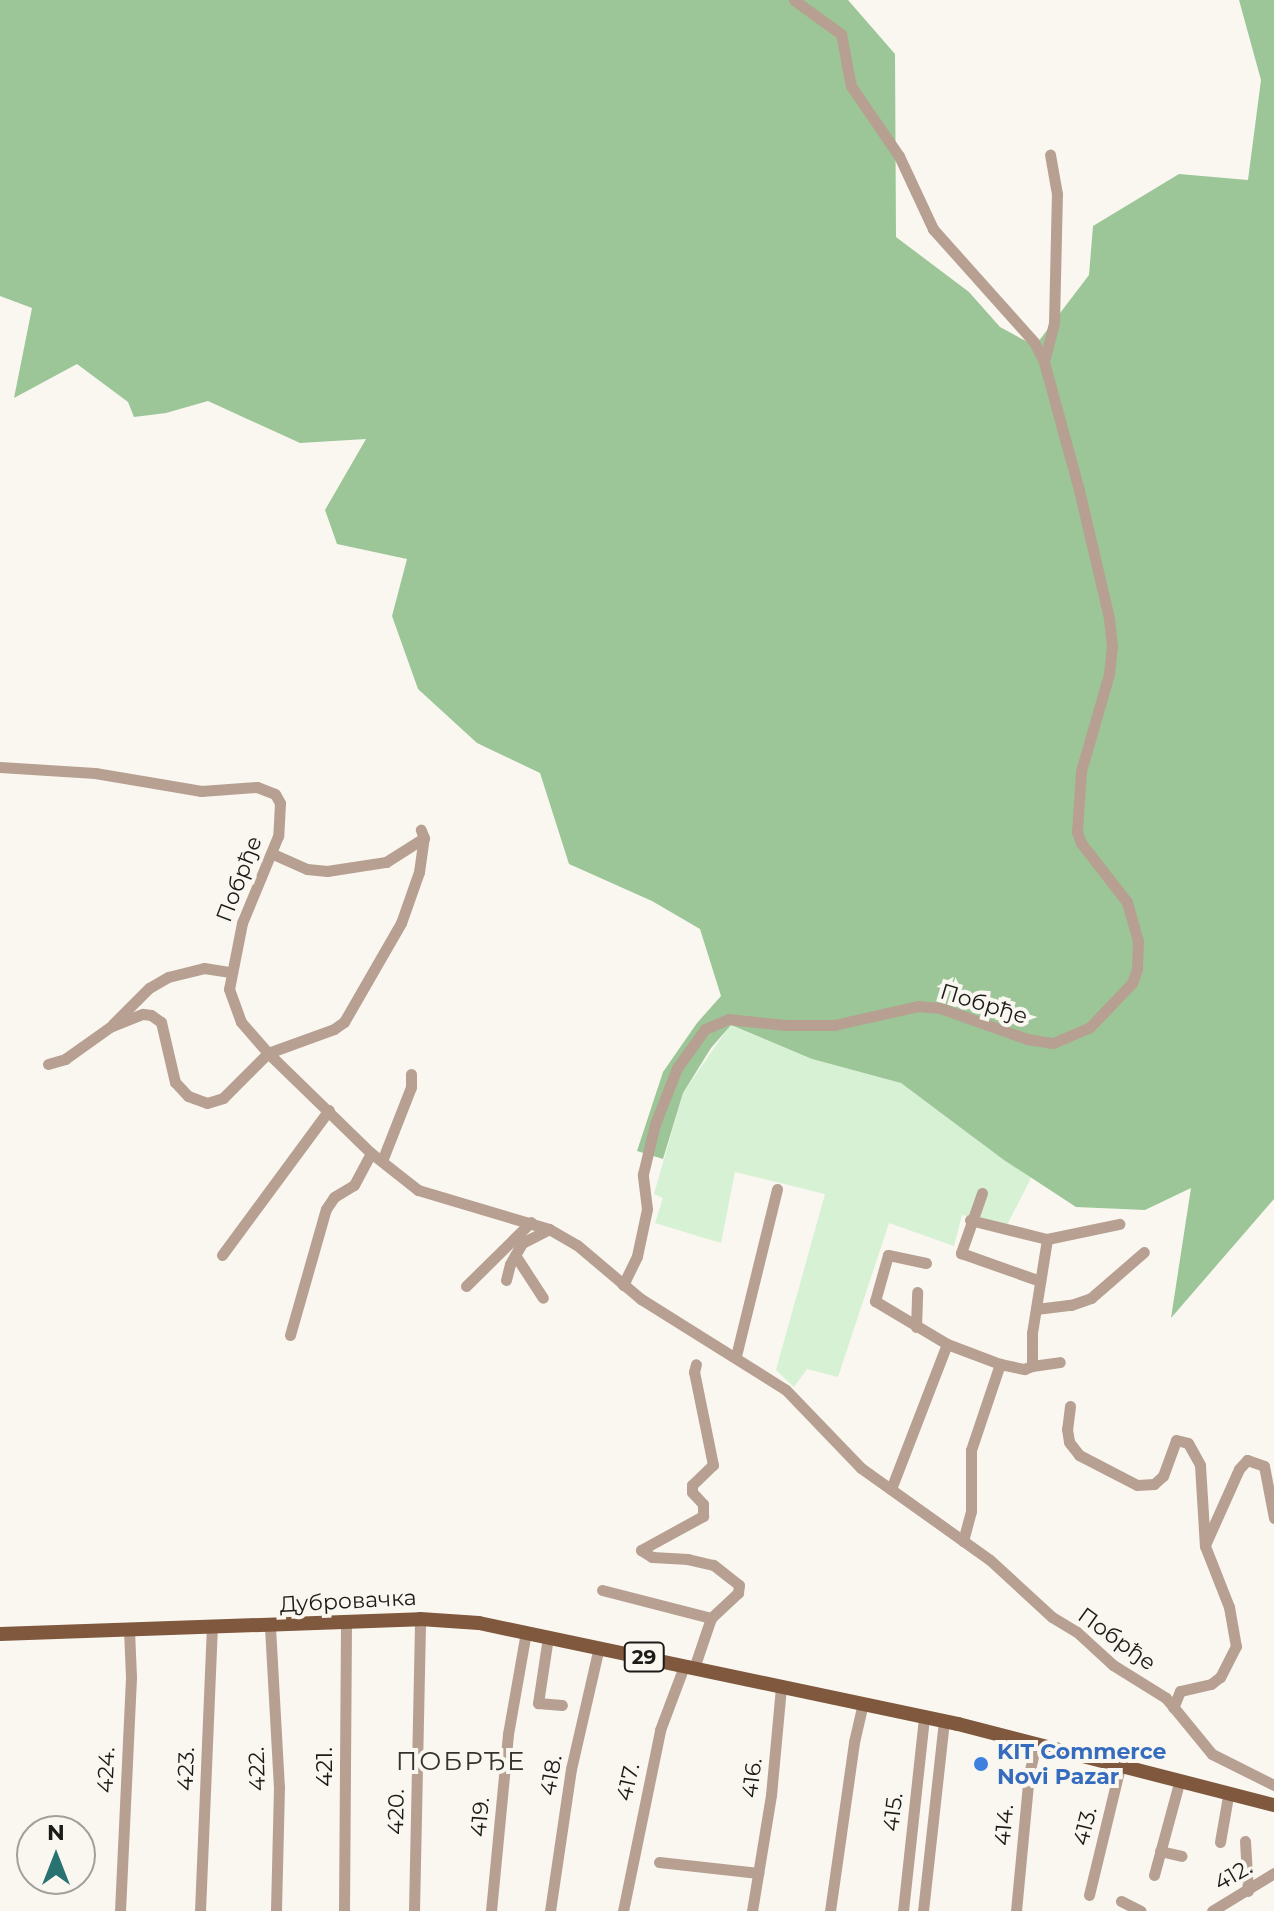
<!DOCTYPE html>
<html>
<head>
<meta charset="utf-8">
<style>
	body { margin:0 }
	#map { position:relative; width:1274px; height:1911px; overflow:hidden; background:#f9f7f0; font-family:Montserrat,sans-serif }
	div>[style] { position:absolute }
	[style*='--x'] { left:calc(var(--x)*1px); top:calc(var(--y)*1px); width:calc(var(--w)*1px); rotate:calc(var(--a)*1deg) }
	.green>* { inset:0; background:#d6f1d3 }
	.forest>* { inset:0; background:#9cc698 }
	.minor>* { height:11px; margin:-5.5px; padding:0 5.5px; transform-origin:5.5px; border-radius:5.5px; background:#b7a091 }
	.major>* { height:14px; margin:-7px; padding:0 7px; transform-origin:7px; border-radius:7px; background:#7f583d }
	.dots>* { width:22px; height:22px; translate:-50% -50%; box-sizing:border-box; border:4px solid #f9f7f0; border-radius:50% }
	span { translate:-50% -50%; white-space:nowrap; text-align:center; line-height:1.15; -webkit-text-stroke:8px #f9f7f0; paint-order:stroke }
	.shield-label span { padding:2px 6px; background:#f9f7f0; border:2px solid; border-radius:6px; -webkit-text-stroke-width:0 }
	.shield-label { font-size:20px; color:#1c1b18; font-weight:700 }
	.street-label { font-size:22px; color:#1c1b18 }
	.shop-label { font-size:22px; color:#366cbe; font-weight:700 }
	.left { translate:0 -50%; text-align:left }
	.quarter-label { font-size:26px; color:#34322d; letter-spacing:2px }
	.north { position:absolute; left:16px; top:1815px; width:80px; height:80px; box-sizing:border-box; background:#f9f7f0; border:2px solid #a19f9a; border-radius:50%; rotate:0deg; font-size:22px; font-weight:700; line-height:32px; text-align:center; color:#1c1b18 }
	.north::after { content:''; display:block; margin:auto; width:28px; height:36px; background:#287271; clip-path:polygon(50% 0,100% 100%,50% 72%,0 100%) }
</style>
</head>
<body>
<div id="map">
	<div class="green">
		<div style="clip-path:polygon(730px 1025px,812px 1059px,901px 1083px,1031px 1178px,1007px 1225px,962px 1215px,954px 1246px,889px 1223px,838px 1377px,807px 1369px,794px 1387px,776px 1370px,825px 1194px,735px 1172px,721px 1243px,655px 1223px,663px 1198px,654px 1194px,683px 1093px)"></div>
	</div>
	<div class="forest">
		<div style="clip-path:polygon(0 0,848px 0,895px 54px,896px 237px,969px 292px,1000px 327px,1035px 346px,1089px 275px,1093px 226px,1179px 174px,1248px 180px,1261px 80px,1239px 0,1274px 0,1274px 1199px,1171px 1318px,1191px 1188px,1145px 1210px,1076px 1207px,1004px 1160px,901px 1083px,812px 1059px,731px 1025px,711px 1048px,683px 1093px,663px 1159px,637px 1151px,663px 1072px,697px 1023px,721px 996px,700px 929px,652px 901px,569px 864px,540px 773px,477px 743px,418px 689px,392px 616px,407px 559px,337px 544px,325px 510px,366px 439px,300px 443px,208px 401px,166px 413px,134px 417px,128px 402px,77px 364px,14px 398px,32px 308px,0 296px)"></div>
	</div>
	<div class="minor">
		<div style="--x:794;--y:0;--w:58;--a:35.9"></div>
		<div style="--x:841;--y:34;--w:53;--a:79.1"></div>
		<div style="--x:851;--y:86;--w:85;--a:55.6"></div>
		<div style="--x:899;--y:156;--w:81;--a:65"></div>
		<div style="--x:933;--y:229;--w:152;--a:48.2"></div>
		<div style="--x:1034;--y:342;--w:22;--a:63"></div>
		<div style="--x:0;--y:767;--w:95;--a:3.6"></div>
		<div style="--x:95;--y:773;--w:108;--a:9.6"></div>
		<div style="--x:201;--y:791;--w:56;--a:-4.1"></div>
		<div style="--x:257;--y:787;--w:19;--a:21"></div>
		<div style="--x:275;--y:794;--w:10;--a:61"></div>
		<div style="--x:280;--y:803;--w:33;--a:93"></div>
		<div style="--x:278;--y:836;--w:94;--a:112.5"></div>
		<div style="--x:242;--y:923;--w:67;--a:101.1"></div>
		<div style="--x:229;--y:989;--w:35;--a:70"></div>
		<div style="--x:241;--y:1022;--w:41;--a:48.9"></div>
		<div style="--x:268;--y:1053;--w:144;--a:44.2"></div>
		<div style="--x:371;--y:1153;--w:60;--a:38.2"></div>
		<div style="--x:418;--y:1190;--w:137;--a:16.6"></div>
		<div style="--x:549;--y:1229;--w:32;--a:30"></div>
		<div style="--x:577;--y:1245;--w:84;--a:40.2"></div>
		<div style="--x:641;--y:1299;--w:171;--a:32.1"></div>
		<div style="--x:786;--y:1390;--w:108;--a:46.1"></div>
		<div style="--x:861;--y:1468;--w:158;--a:35.5"></div>
		<div style="--x:990;--y:1560;--w:84;--a:42.6"></div>
		<div style="--x:1052;--y:1617;--w:29;--a:31"></div>
		<div style="--x:1077;--y:1632;--w:49;--a:42.5"></div>
		<div style="--x:1113;--y:1665;--w:62;--a:31.9"></div>
		<div style="--x:1166;--y:1698;--w:72;--a:50.6"></div>
		<div style="--x:1212;--y:1754;--w:69;--a:26.6"></div>
		<div style="--x:273;--y:854;--w:37;--a:24"></div>
		<div style="--x:307;--y:869;--w:20;--a:6"></div>
		<div style="--x:327;--y:871;--w:60;--a:-8.7"></div>
		<div style="--x:386;--y:862;--w:45;--a:-32.3"></div>
		<div style="--x:113;--y:1024;--w:51;--a:-45"></div>
		<div style="--x:149;--y:988;--w:22;--a:-30"></div>
		<div style="--x:168;--y:977;--w:37;--a:-14"></div>
		<div style="--x:204;--y:968;--w:25;--a:9"></div>
		<div style="--x:48;--y:1064;--w:18;--a:-16"></div>
		<div style="--x:65;--y:1059;--w:55;--a:-35.4"></div>
		<div style="--x:110;--y:1027;--w:35;--a:-22"></div>
		<div style="--x:143;--y:1014;--w:8;--a:7"></div>
		<div style="--x:151;--y:1015;--w:12;--a:35"></div>
		<div style="--x:161;--y:1022;--w:62;--a:76.9"></div>
		<div style="--x:175;--y:1082;--w:19;--a:47"></div>
		<div style="--x:188;--y:1096;--w:20;--a:20"></div>
		<div style="--x:207;--y:1103;--w:17;--a:-17"></div>
		<div style="--x:223;--y:1098;--w:64;--a:-45"></div>
		<div style="--x:268;--y:1053;--w:70;--a:-20"></div>
		<div style="--x:334;--y:1029;--w:12;--a:-35"></div>
		<div style="--x:344;--y:1022;--w:114;--a:-60.1"></div>
		<div style="--x:401;--y:923;--w:54;--a:-70.6"></div>
		<div style="--x:419;--y:872;--w:34;--a:-82"></div>
		<div style="--x:424;--y:838;--w:9;--a:-111"></div>
		<div style="--x:382;--y:1161;--w:79;--a:-68.6"></div>
		<div style="--x:411;--y:1087;--w:13;--a:-90"></div>
		<div style="--x:982;--y:1193;--w:64;--a:109.3"></div>
		<div style="--x:961;--y:1253;--w:84;--a:19.5"></div>
		<div style="--x:970;--y:1220;--w:79;--a:13.9"></div>
		<div style="--x:1047;--y:1239;--w:74;--a:-11.8"></div>
		<div style="--x:222;--y:1255;--w:180;--a:-53.6"></div>
		<div style="--x:515;--y:1255;--w:51;--a:56.9"></div>
		<div style="--x:926;--y:1263;--w:39;--a:-168"></div>
		<div style="--x:888;--y:1255;--w:48;--a:105.8"></div>
		<div style="--x:875;--y:1301;--w:84;--a:30.8"></div>
		<div style="--x:506;--y:1280;--w:16;--a:-76"></div>
		<div style="--x:510;--y:1264;--w:24;--a:-60"></div>
		<div style="--x:522;--y:1243;--w:30;--a:-27"></div>
		<div style="--x:623;--y:1285;--w:32;--a:-64"></div>
		<div style="--x:637;--y:1256;--w:48;--a:-78"></div>
		<div style="--x:647;--y:1209;--w:35;--a:-97"></div>
		<div style="--x:643;--y:1174;--w:51;--a:-76.5"></div>
		<div style="--x:655;--y:1124;--w:60;--a:-68.6"></div>
		<div style="--x:677;--y:1068;--w:48;--a:-54.3"></div>
		<div style="--x:705;--y:1029;--w:25;--a:-23"></div>
		<div style="--x:728;--y:1019;--w:58;--a:5.9"></div>
		<div style="--x:786;--y:1025;--w:48;--a:0"></div>
		<div style="--x:834;--y:1025;--w:86;--a:-12.7"></div>
		<div style="--x:918;--y:1006;--w:22;--a:5"></div>
		<div style="--x:940;--y:1008;--w:92;--a:19.6"></div>
		<div style="--x:1027;--y:1039;--w:26;--a:9"></div>
		<div style="--x:1053;--y:1043;--w:39;--a:-23"></div>
		<div style="--x:1089;--y:1028;--w:62;--a:-46.3"></div>
		<div style="--x:1132;--y:983;--w:15;--a:-70"></div>
		<div style="--x:1137;--y:969;--w:28;--a:-88"></div>
		<div style="--x:1138;--y:941;--w:41;--a:-105.8"></div>
		<div style="--x:1127;--y:902;--w:75;--a:-127.9"></div>
		<div style="--x:1081;--y:843;--w:12;--a:-110"></div>
		<div style="--x:1077;--y:832;--w:61;--a:-86.2"></div>
		<div style="--x:1081;--y:771;--w:101;--a:-73.9"></div>
		<div style="--x:1109;--y:674;--w:27;--a:-84"></div>
		<div style="--x:1112;--y:647;--w:29;--a:-96"></div>
		<div style="--x:1109;--y:618;--w:131;--a:-103.2"></div>
		<div style="--x:1079;--y:490;--w:133;--a:-105.3"></div>
		<div style="--x:1044;--y:362;--w:40;--a:-75.6"></div>
		<div style="--x:1054;--y:323;--w:129;--a:-88.7"></div>
		<div style="--x:1057;--y:194;--w:40;--a:-100"></div>
		<div style="--x:466;--y:1286;--w:91;--a:-44.6"></div>
		<div style="--x:1036;--y:1309;--w:35;--a:-7"></div>
		<div style="--x:1071;--y:1305;--w:21;--a:-19"></div>
		<div style="--x:1091;--y:1298;--w:70;--a:-41"></div>
		<div style="--x:916;--y:1327;--w:35;--a:-88"></div>
		<div style="--x:290;--y:1335;--w:131;--a:-74.1"></div>
		<div style="--x:326;--y:1209;--w:14;--a:-56"></div>
		<div style="--x:334;--y:1197;--w:23;--a:-31"></div>
		<div style="--x:354;--y:1185;--w:36;--a:-62"></div>
		<div style="--x:736;--y:1356;--w:172;--a:-76.2"></div>
		<div style="--x:1032;--y:1366;--w:28;--a:-8"></div>
		<div style="--x:1070;--y:1406;--w:23;--a:97"></div>
		<div style="--x:1067;--y:1429;--w:13;--a:81"></div>
		<div style="--x:1069;--y:1442;--w:16;--a:52"></div>
		<div style="--x:1079;--y:1455;--w:65;--a:27.3"></div>
		<div style="--x:1137;--y:1485;--w:17;--a:-3"></div>
		<div style="--x:1154;--y:1484;--w:12;--a:-42"></div>
		<div style="--x:1163;--y:1476;--w:38;--a:-70"></div>
		<div style="--x:1176;--y:1440;--w:12;--a:14"></div>
		<div style="--x:1188;--y:1443;--w:25;--a:61"></div>
		<div style="--x:1200;--y:1465;--w:81;--a:86.5"></div>
		<div style="--x:1205;--y:1546;--w:66;--a:68.5"></div>
		<div style="--x:1229;--y:1607;--w:40;--a:80"></div>
		<div style="--x:1236;--y:1646;--w:35;--a:117"></div>
		<div style="--x:1220;--y:1677;--w:11;--a:142"></div>
		<div style="--x:1211;--y:1684;--w:32;--a:167"></div>
		<div style="--x:1180;--y:1691;--w:18;--a:112"></div>
		<div style="--x:891;--y:1489;--w:155;--a:-68.9"></div>
		<div style="--x:947;--y:1344;--w:57;--a:20.7"></div>
		<div style="--x:1000;--y:1364;--w:25;--a:12"></div>
		<div style="--x:1024;--y:1369;--w:9;--a:-21"></div>
		<div style="--x:1032;--y:1366;--w:33;--a:-90"></div>
		<div style="--x:1032;--y:1333;--w:95;--a:-80.9"></div>
		<div style="--x:963;--y:1541;--w:31;--a:-75"></div>
		<div style="--x:971;--y:1511;--w:61;--a:-90"></div>
		<div style="--x:971;--y:1450;--w:91;--a:-71.4"></div>
		<div style="--x:1205;--y:1545;--w:83;--a:-65.9"></div>
		<div style="--x:1239;--y:1469;--w:12;--a:-48"></div>
		<div style="--x:1247;--y:1460;--w:18;--a:19"></div>
		<div style="--x:1264;--y:1466;--w:53;--a:79.1"></div>
		<div style="--x:602;--y:1590;--w:113;--a:14.4"></div>
		<div style="--x:270;--y:1627;--w:160;--a:86.8"></div>
		<div style="--x:279;--y:1787;--w:124;--a:91.4"></div>
		<div style="--x:548;--y:1637;--w:67;--a:98.6"></div>
		<div style="--x:538;--y:1703;--w:24;--a:5"></div>
		<div style="--x:694;--y:1668;--w:53;--a:-71.2"></div>
		<div style="--x:711;--y:1618;--w:37;--a:-43"></div>
		<div style="--x:738;--y:1593;--w:8;--a:-83"></div>
		<div style="--x:739;--y:1585;--w:33;--a:-142"></div>
		<div style="--x:713;--y:1565;--w:26;--a:-167"></div>
		<div style="--x:688;--y:1559;--w:36;--a:-177"></div>
		<div style="--x:652;--y:1557;--w:13;--a:-148"></div>
		<div style="--x:641;--y:1550;--w:71;--a:-28.7"></div>
		<div style="--x:703;--y:1516;--w:12;--a:-90"></div>
		<div style="--x:703;--y:1504;--w:16;--a:-133"></div>
		<div style="--x:692;--y:1492;--w:7;--a:-90"></div>
		<div style="--x:692;--y:1485;--w:29;--a:-44"></div>
		<div style="--x:713;--y:1465;--w:95;--a:-101.5"></div>
		<div style="--x:694;--y:1372;--w:8;--a:-76"></div>
		<div style="--x:1245;--y:1841;--w:50;--a:86.6"></div>
		<div style="--x:1220;--y:1842;--w:47;--a:-80.1"></div>
		<div style="--x:1160;--y:1851;--w:22;--a:13"></div>
		<div style="--x:659;--y:1862;--w:100;--a:6.3"></div>
		<div style="--x:1154;--y:1875;--w:95;--a:-74.8"></div>
		<div style="--x:1089;--y:1895;--w:132;--a:-76.4"></div>
		<div style="--x:1121;--y:1901;--w:22;--a:27"></div>
		<div style="--x:120;--y:1911;--w:234;--a:-87.3"></div>
		<div style="--x:131;--y:1677;--w:47;--a:-92.4"></div>
		<div style="--x:200;--y:1911;--w:283;--a:-87.6"></div>
		<div style="--x:344;--y:1911;--w:288;--a:-89.6"></div>
		<div style="--x:414;--y:1911;--w:292;--a:-88.8"></div>
		<div style="--x:491;--y:1911;--w:178;--a:-84.5"></div>
		<div style="--x:508;--y:1734;--w:104;--a:-80"></div>
		<div style="--x:550;--y:1911;--w:144;--a:-81.6"></div>
		<div style="--x:571;--y:1769;--w:125;--a:-77.1"></div>
		<div style="--x:623;--y:1911;--w:185;--a:-78.4"></div>
		<div style="--x:660;--y:1730;--w:68;--a:-69.4"></div>
		<div style="--x:752;--y:1911;--w:118;--a:-80.7"></div>
		<div style="--x:771;--y:1795;--w:108;--a:-84.7"></div>
		<div style="--x:830;--y:1911;--w:171;--a:-81.9"></div>
		<div style="--x:854;--y:1742;--w:39;--a:-77"></div>
		<div style="--x:903;--y:1911;--w:194;--a:-83.8"></div>
		<div style="--x:923;--y:1911;--w:190;--a:-83.7"></div>
		<div style="--x:1016;--y:1911;--w:138;--a:-84.6"></div>
		<div style="--x:1029;--y:1774;--w:32;--a:-77"></div>
		<div style="--x:1212;--y:1911;--w:73;--a:-31.5"></div>
	</div>
	<div class="major">
		<div style="--x:0;--y:1634;--w:420;--a:-2"></div>
		<div style="--x:420;--y:1619;--w:59;--a:3.9"></div>
		<div style="--x:479;--y:1623;--w:490;--a:11.9"></div>
		<div style="--x:958;--y:1724;--w:326;--a:14.4"></div>
	</div>
	<div class="dots">
		<div style="left:981px;top:1764px;background:#3f7fe0"></div>
	</div>
	<div class="shield-label">
		<span style="left:644px;top:1657px">29</span>
	</div>
	<div class="street-label">
		<span style="left:239px;top:879px;rotate:-69deg">Побрђе</span>
		<span style="left:984px;top:1004px;rotate:17deg">Побрђе</span>
		<span style="left:348px;top:1601px;rotate:-3deg">Дубровачка</span>
		<span style="left:1117px;top:1639px;rotate:36deg">Побрђе</span>
		<span style="left:325px;top:1767px;rotate:-90deg">421.</span>
		<span style="left:186px;top:1769px;rotate:-88deg">423.</span>
		<span style="left:257px;top:1769px;rotate:-92deg">422.</span>
		<span style="left:106px;top:1770px;rotate:-87deg">424.</span>
		<span style="left:551px;top:1775px;rotate:-80deg">418.</span>
		<span style="left:752px;top:1778px;rotate:-83deg">416.</span>
		<span style="left:628px;top:1782px;rotate:-77deg">417.</span>
		<span style="left:396px;top:1812px;rotate:-89deg">420.</span>
		<span style="left:893px;top:1812px;rotate:-83deg">415.</span>
		<span style="left:480px;top:1817px;rotate:-85deg">419.</span>
		<span style="left:1004px;top:1825px;rotate:-85deg">414.</span>
		<span style="left:1085px;top:1826px;rotate:-76deg">413.</span>
		<span style="left:1233px;top:1875px;rotate:-30deg">412.</span>
	</div>
	<div class="shop-label">
		<span class="left" style="left:997px;top:1764px">KIT Commerce<br>Novi Pazar</span>
	</div>
	<div class="quarter-label">
		<span style="left:461px;top:1762px">ПОБРЂЕ</span>
	</div>
	<div class="north">N</div>
</div>
</body>
</html>
